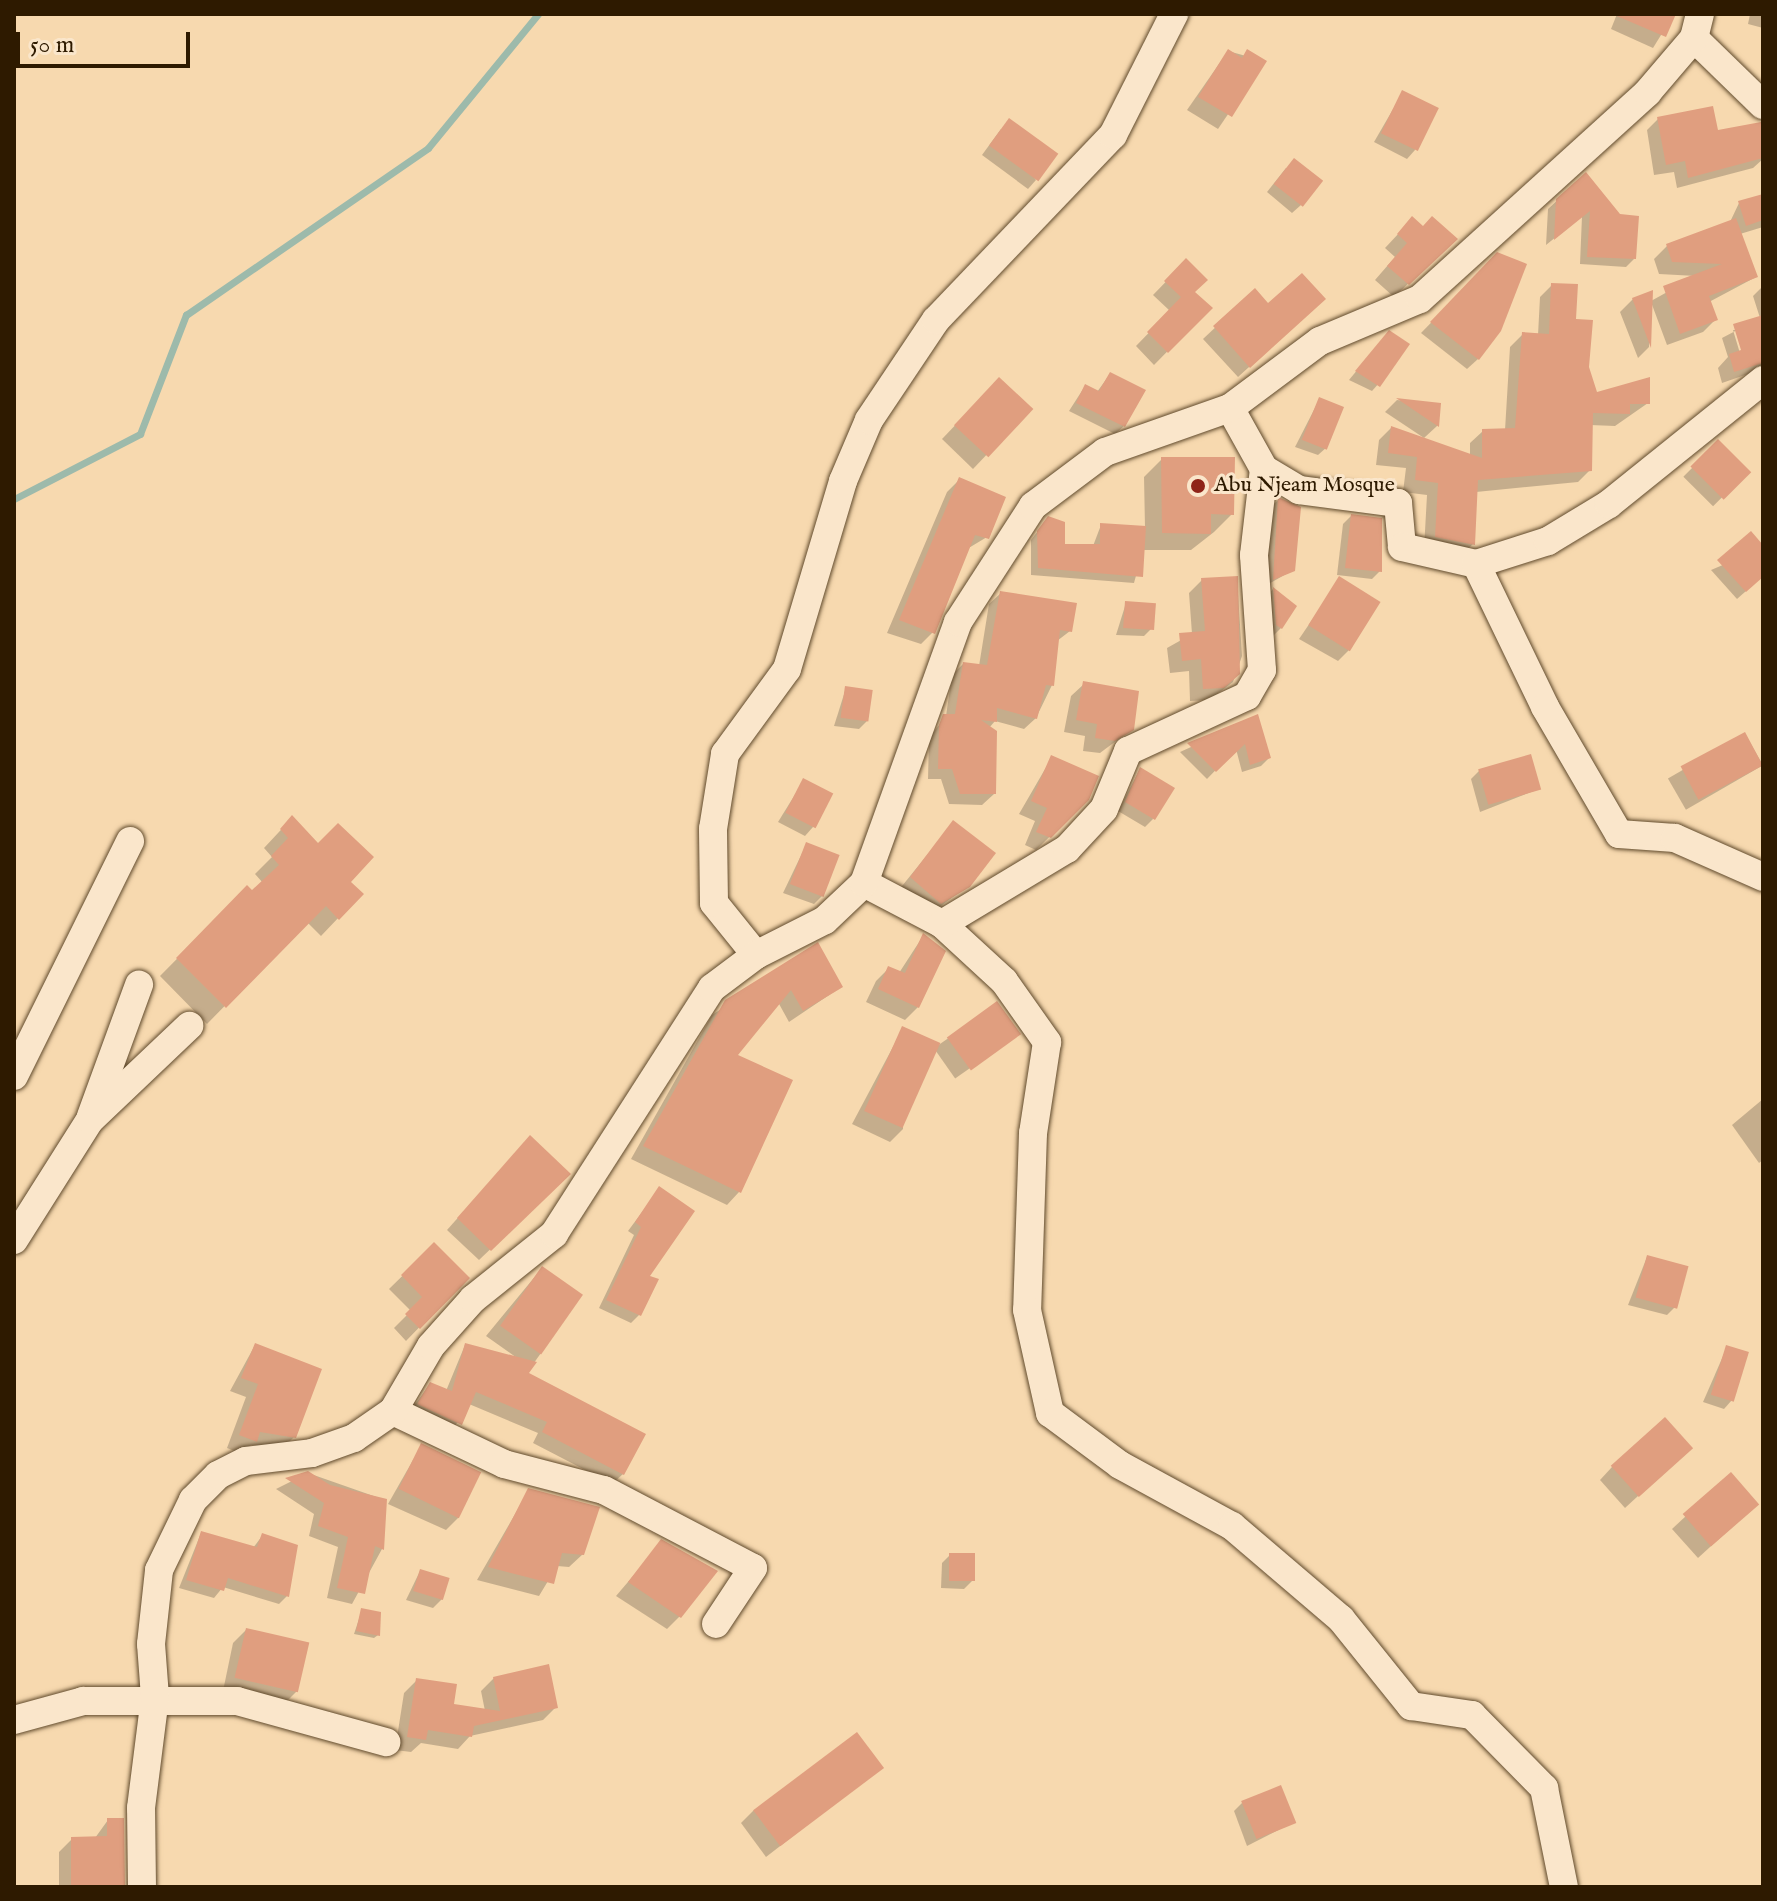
<!DOCTYPE html>
<html>
<head>
<meta charset="utf-8">
<style>
	body { margin:0 }
	#map { position:relative; width:1777px; height:1901px; overflow:hidden; background:#f7d9af; font-family:"IM FELL English",serif }
	div>[style] { position:absolute }
	[style*='--x'] { left:calc(var(--x)*1px); top:calc(var(--y)*1px); width:calc(var(--w)*1px); rotate:calc(var(--a)*1deg) }
	.shadow>* { inset:0; background:#0003; transform-origin:0 0 }
	.stream>* { height:7px; margin:-3.5px; padding:0 3.5px; transform-origin:3.5px; border-radius:3.5px; background:#9dbaab }
	.building>* { inset:0; background:#e09e7f; transform-origin:0 0 }
	.roads { filter:drop-shadow(0 0 2px #604a2c) drop-shadow(0 0 2px #604a2c) }
	.minor>* { height:28px; margin:-14px; padding:0 14px; transform-origin:14px; border-radius:14px; background:#fae6cb }
	.dots>* { width:22px; height:22px; translate:-50% -50%; box-sizing:border-box; border:4px solid #fae6cb; border-radius:50% }
	span { translate:-50% -50%; white-space:nowrap; text-align:center; line-height:1.15; -webkit-text-stroke:6px #fae6cb; paint-order:stroke }
	.poi-label { font-size:22px; color:#2e1a00 }
	.left { translate:0 -50%; text-align:left }
	.frame { position:absolute; inset:0; border:16px solid #2e1a00; pointer-events:none }
	.scale { position:absolute; left:16px; top:32px; width:174px; height:36px; box-sizing:border-box; border:4px solid #2e1a00; border-top:0; padding-left:10px; font-size:24px; line-height:28px; white-space:nowrap; color:#2e1a00; -webkit-text-stroke:6px #fae6cb; paint-order:stroke }
</style>
</head>
<body>
<div id="map">
	<div class="shadow">
		<div style="clip-path:polygon(1617px 14px,1674px 14px,1653px 48px,1611px 29px)"></div>
		<div style="clip-path:polygon(1750px 14px,1763px 14px,1763px 28px,1748px 24px)"></div>
		<div style="clip-path:polygon(1228px 51px,1264px 61px,1218px 129px,1187px 110px)"></div>
		<div style="clip-path:polygon(1403px 92px,1415px 150px,1407px 159px,1374px 142px)"></div>
		<div style="clip-path:polygon(1658px 119px,1716px 132px,1760px 124px,1763px 159px,1753px 168px,1677px 188px,1674px 172px,1654px 175px,1647px 130px)"></div>
		<div style="clip-path:polygon(1001px 129px,1036px 180px,1028px 189px,982px 155px)"></div>
		<div style="clip-path:polygon(1286px 168px,1301px 205px,1292px 213px,1267px 192px)"></div>
		<div style="clip-path:polygon(1586px 174px,1634px 259px,1626px 267px,1580px 264px,1582px 216px,1546px 245px,1548px 209px)"></div>
		<div style="clip-path:polygon(1763px 196px,1763px 227px,1740px 234px,1756px 277px,1709px 302px,1715px 320px,1703px 332px,1667px 345px,1651px 302px,1649px 347px,1638px 358px,1620px 312px,1633px 299px,1651px 301px,1696px 276px,1659px 274px,1654px 259px,1667px 246px,1730px 222px,1739px 203px)"></div>
		<div style="clip-path:polygon(1422px 228px,1455px 239px,1394px 297px,1375px 280px,1395px 257px,1385px 248px,1400px 232px)"></div>
		<div style="clip-path:polygon(1497px 255px,1478px 359px,1467px 369px,1421px 333px)"></div>
		<div style="clip-path:polygon(1186px 261px,1193px 292px,1210px 308px,1154px 365px,1136px 346px,1170px 311px,1153px 295px)"></div>
		<div style="clip-path:polygon(1552px 285px,1574px 321px,1596px 395px,1648px 403px,1615px 426px,1590px 425px,1590px 470px,1578px 482px,1476px 492px,1473px 544px,1460px 556px,1424px 549px,1427px 495px,1403px 492px,1406px 468px,1376px 465px,1379px 440px,1391px 428px,1470px 456px,1470px 443px,1483px 431px,1505px 430px,1510px 347px,1523px 334px,1538px 335px,1540px 297px)"></div>
		<div style="clip-path:polygon(evenodd,1763px 286px,1763px 380px,1748px 374px,1722px 383px,1718px 368px,1728px 357px,1722px 338px,1760px 318px,1753px 296px,1763px 286px,1733px 330px,1737px 330px,1746px 359px,1742px 360px,1733px 330px)"></div>
		<div style="clip-path:polygon(1254px 291px,1268px 306px,1312px 310px,1238px 377px,1203px 339px)"></div>
		<div style="clip-path:polygon(1381px 341px,1380px 382px,1372px 391px,1349px 380px)"></div>
		<div style="clip-path:polygon(1110px 374px,1124px 426px,1115px 434px,1069px 411px,1085px 386px,1097px 392px)"></div>
		<div style="clip-path:polygon(986px 393px,1030px 409px,973px 469px,942px 439px)"></div>
		<div style="clip-path:polygon(1319px 400px,1327px 447px,1318px 455px,1295px 447px)"></div>
		<div style="clip-path:polygon(1397px 400px,1439px 405px,1437px 426px,1424px 438px,1385px 412px)"></div>
		<div style="left:1718px;top:442px;width:42px;height:49px;rotate:45deg"></div>
		<div style="clip-path:polygon(1162px 459px,1232px 514px,1214px 532px,1191px 550px,1143px 550px,1134px 583px,1031px 575px,1031px 540px,1048px 518px,1063px 546px,1093px 546px,1101px 525px,1145px 528px,1144px 477px)"></div>
		<div style="clip-path:polygon(960px 479px,987px 537px,967px 549px,934px 631px,921px 644px,887px 633px,947px 492px)"></div>
		<div style="clip-path:polygon(1278px 500px,1293px 570px,1265px 586px,1270px 508px)"></div>
		<div style="clip-path:polygon(1351px 516px,1380px 571px,1372px 579px,1337px 575px,1343px 524px)"></div>
		<div style="clip-path:polygon(1763px 548px,1763px 576px,1737px 599px,1711px 570px)"></div>
		<div style="clip-path:polygon(1237px 578px,1242px 656px,1233px 682px,1209px 700px,1190px 701px,1189px 671px,1170px 673px,1167px 648px,1192px 634px,1189px 593px,1202px 580px)"></div>
		<div style="clip-path:polygon(1340px 579px,1351px 648px,1338px 661px,1299px 639px)"></div>
		<div style="clip-path:polygon(1273px 589px,1281px 628px,1273px 636px,1266px 597px)"></div>
		<div style="clip-path:polygon(1001px 593px,1070px 631px,1057px 641px,1052px 685px,1036px 718px,1024px 729px,995px 721px,989px 728px,994px 794px,982px 805px,949px 804px,941px 779px,928px 779px,929px 738px,946px 716px,952px 675px,963px 664px,979px 666px,989px 604px)"></div>
		<div style="clip-path:polygon(1126px 603px,1153px 627px,1144px 636px,1116px 635px)"></div>
		<div style="clip-path:polygon(1084px 684px,1132px 729px,1100px 753px,1083px 751px,1085px 736px,1064px 732px,1071px 696px)"></div>
		<div style="clip-path:polygon(846px 688px,867px 721px,859px 729px,834px 726px)"></div>
		<div style="clip-path:polygon(1257px 717px,1269px 758px,1261px 766px,1242px 772px,1236px 749px,1207px 779px,1180px 752px)"></div>
		<div style="left:1745px;top:734px;width:36px;height:89px;rotate:60deg"></div>
		<div style="clip-path:polygon(1052px 757px,1088px 799px,1036px 850px,1025px 845px,1035px 821px,1019px 814px)"></div>
		<div style="clip-path:polygon(1140px 769px,1153px 819px,1145px 827px,1118px 811px)"></div>
		<div style="clip-path:polygon(1479px 771px,1539px 789px,1480px 812px,1471px 779px)"></div>
		<div style="clip-path:polygon(804px 780px,813px 827px,805px 836px,778px 822px)"></div>
		<div style="clip-path:polygon(292px 818px,361px 894px,321px 936px,307px 922px,207px 1024px,160px 976px,247px 888px,252px 893px,263px 883px,255px 874px,272px 857px,264px 848px)"></div>
		<div style="clip-path:polygon(953px 823px,968px 886px,927px 916px,898px 891px)"></div>
		<div style="clip-path:polygon(806px 845px,822px 896px,814px 904px,783px 893px)"></div>
		<div style="clip-path:polygon(923px 936px,918px 1007px,905px 1020px,866px 1002px,876px 981px,889px 968px,899px 973px)"></div>
		<div style="clip-path:polygon(818px 945px,841px 987px,789px 1022px,778px 1002px,735px 1056px,739px 1192px,727px 1205px,631px 1159px,712px 1015px)"></div>
		<div style="left:997px;top:1004px;width:37px;height:77px;rotate:55deg"></div>
		<div style="clip-path:polygon(903px 1028px,903px 1129px,890px 1142px,852px 1124px)"></div>
		<div style="clip-path:polygon(1763px 1099px,1763px 1160px,1759px 1163px,1732px 1125px)"></div>
		<div style="clip-path:polygon(520px 1148px,568px 1175px,479px 1260px,447px 1230px)"></div>
		<div style="clip-path:polygon(660px 1188px,639px 1315px,631px 1323px,599px 1308px,634px 1235px,628px 1231px)"></div>
		<div style="clip-path:polygon(434px 1245px,467px 1278px,406px 1341px,394px 1328px,411px 1311px,389px 1289px)"></div>
		<div style="clip-path:polygon(1647px 1257px,1675px 1307px,1667px 1315px,1628px 1305px)"></div>
		<div style="clip-path:polygon(542px 1268px,541px 1353px,526px 1374px,623px 1474px,612px 1484px,533px 1443px,538px 1433px,469px 1404px,450px 1434px,408px 1414px,430px 1384px,446px 1391px,465px 1345px,517px 1358px,486px 1336px)"></div>
		<div style="clip-path:polygon(255px 1345px,294px 1437px,281px 1450px,251px 1445px,242px 1454px,227px 1448px,246px 1397px,230px 1391px)"></div>
		<div style="clip-path:polygon(1727px 1347px,1732px 1400px,1724px 1409px,1703px 1402px)"></div>
		<div style="clip-path:polygon(421px 1446px,459px 1517px,446px 1530px,388px 1504px)"></div>
		<div style="clip-path:polygon(1677px 1460px,1625px 1508px,1600px 1480px,1612px 1467px)"></div>
		<div style="clip-path:polygon(308px 1473px,385px 1500px,382px 1549px,352px 1604px,327px 1598px,338px 1547px,309px 1536px,314px 1514px,276px 1489px)"></div>
		<div style="clip-path:polygon(1731px 1474px,1744px 1516px,1698px 1558px,1672px 1529px)"></div>
		<div style="clip-path:polygon(529px 1490px,583px 1554px,569px 1567px,557px 1566px,539px 1596px,477px 1580px)"></div>
		<div style="clip-path:polygon(201px 1533px,253px 1548px,262px 1536px,287px 1596px,279px 1604px,223px 1587px,214px 1598px,179px 1588px)"></div>
		<div style="clip-path:polygon(662px 1542px,680px 1616px,667px 1629px,616px 1596px)"></div>
		<div style="clip-path:polygon(950px 1555px,973px 1580px,964px 1589px,941px 1588px,942px 1563px)"></div>
		<div style="clip-path:polygon(420px 1571px,442px 1599px,433px 1608px,406px 1600px)"></div>
		<div style="clip-path:polygon(362px 1610px,378px 1635px,374px 1638px,354px 1634px)"></div>
		<div style="clip-path:polygon(246px 1630px,297px 1691px,284px 1704px,223px 1691px,233px 1643px)"></div>
		<div style="clip-path:polygon(494px 1678px,556px 1707px,543px 1720px,470px 1736px,458px 1749px,421px 1743px,411px 1752px,395px 1750px,404px 1693px,417px 1680px,452px 1706px,485px 1711px,481px 1691px)"></div>
		<div style="clip-path:polygon(881px 1768px,766px 1857px,741px 1823px,754px 1810px)"></div>
		<div style="clip-path:polygon(1242px 1803px,1294px 1822px,1247px 1846px,1234px 1811px)"></div>
		<div style="clip-path:polygon(108px 1820px,124px 1887px,59px 1887px,59px 1852px,72px 1839px,95px 1838px)"></div>
	</div>
	<div class="stream">
		<div style="--x:14;--y:499;--w:142;--a:-27.3"></div>
		<div style="--x:140;--y:434;--w:128;--a:-68.9"></div>
		<div style="--x:186;--y:315;--w:294;--a:-34.6"></div>
		<div style="--x:428;--y:148;--w:173;--a:-50.6"></div>
	</div>
	<div class="building">
		<div style="clip-path:polygon(1612px 14px,1676px 14px,1666px 37px)"></div>
		<div style="clip-path:polygon(1228px 49px,1242px 58px,1247px 49px,1267px 61px,1232px 117px,1198px 97px)"></div>
		<div style="left:1402px;top:90px;width:41px;height:48px;rotate:26deg"></div>
		<div style="clip-path:polygon(1713px 106px,1718px 130px,1761px 122px,1763px 158px,1688px 178px,1685px 161px,1666px 165px,1657px 117px)"></div>
		<div style="left:1009px;top:118px;width:61px;height:34px;rotate:36deg"></div>
		<div style="left:1294px;top:158px;width:37px;height:33px;rotate:38deg"></div>
		<div style="clip-path:polygon(1586px 172px,1620px 214px,1639px 216px,1636px 259px,1587px 257px,1590px 211px,1554px 240px,1556px 199px)"></div>
		<div style="clip-path:polygon(1763px 194px,1763px 220px,1746px 226px,1738px 201px)"></div>
		<div style="clip-path:polygon(1412px 216px,1423px 226px,1432px 216px,1458px 239px,1409px 285px,1387px 266px,1407px 243px,1397px 234px)"></div>
		<div style="clip-path:polygon(1736px 218px,1758px 277px,1709px 296px,1718px 320px,1680px 334px,1663px 286px,1722px 264px,1672px 262px,1666px 244px)"></div>
		<div style="clip-path:polygon(1497px 252px,1527px 264px,1501px 331px,1479px 360px,1430px 322px)"></div>
		<div style="clip-path:polygon(1186px 258px,1208px 280px,1195px 292px,1213px 308px,1168px 353px,1147px 332px,1181px 297px,1164px 281px)"></div>
		<div style="clip-path:polygon(1302px 273px,1326px 299px,1250px 368px,1213px 326px,1255px 288px,1268px 303px)"></div>
		<div style="clip-path:polygon(1551px 283px,1578px 284px,1576px 319px,1593px 320px,1589px 367px,1597px 392px,1650px 377px,1650px 404px,1630px 404px,1630px 414px,1593px 413px,1592px 471px,1478px 480px,1475px 545px,1435px 537px,1438px 483px,1415px 480px,1417px 457px,1388px 453px,1391px 426px,1482px 458px,1482px 429px,1515px 428px,1522px 332px,1549px 334px)"></div>
		<div style="clip-path:polygon(1653px 290px,1651px 348px,1632px 298px)"></div>
		<div style="clip-path:polygon(1763px 315px,1763px 363px,1734px 372px,1729px 354px,1741px 350px,1733px 324px)"></div>
		<div style="clip-path:polygon(1389px 330px,1410px 344px,1380px 387px,1355px 371px)"></div>
		<div style="clip-path:polygon(1110px 372px,1146px 390px,1125px 427px,1076px 403px,1085px 384px,1099px 391px)"></div>
		<div style="left:999px;top:377px;width:47px;height:66px;rotate:43deg"></div>
		<div style="left:1319px;top:397px;width:27px;height:46px;rotate:22deg"></div>
		<div style="clip-path:polygon(1396px 398px,1441px 403px,1439px 427px)"></div>
		<div style="left:1718px;top:439px;width:47px;height:39px;rotate:45deg"></div>
		<div style="clip-path:polygon(1161px 457px,1235px 457px,1234px 515px,1211px 514px,1211px 534px,1162px 533px)"></div>
		<div style="clip-path:polygon(959px 477px,1006px 497px,989px 539px,975px 535px,935px 634px,899px 620px)"></div>
		<div style="clip-path:polygon(1278px 497px,1301px 507px,1295px 571px,1273px 580px)"></div>
		<div style="clip-path:polygon(1351px 514px,1382px 518px,1382px 572px,1345px 568px)"></div>
		<div style="clip-path:polygon(1048px 516px,1065px 522px,1065px 544px,1100px 544px,1100px 523px,1146px 526px,1143px 577px,1038px 568px,1037px 531px)"></div>
		<div style="clip-path:polygon(1751px 531px,1763px 545px,1763px 577px,1746px 592px,1717px 560px)"></div>
		<div style="clip-path:polygon(1238px 576px,1240px 674px,1224px 688px,1203px 689px,1201px 659px,1182px 661px,1179px 633px,1205px 631px,1201px 578px)"></div>
		<div style="left:1339px;top:576px;width:49px;height:58px;rotate:32deg"></div>
		<div style="clip-path:polygon(1273px 587px,1297px 606px,1282px 629px,1276px 625px)"></div>
		<div style="clip-path:polygon(1000px 591px,1077px 603px,1072px 632px,1060px 630px,1054px 686px,1046px 685px,1037px 719px,997px 708px,997px 722px,981px 720px,997px 731px,996px 794px,960px 794px,952px 769px,938px 769px,939px 725px,943px 714px,955px 714px,963px 662px,987px 665px)"></div>
		<div style="left:1125px;top:601px;width:31px;height:27px;rotate:4deg"></div>
		<div style="clip-path:polygon(1083px 681px,1139px 691px,1134px 730px,1115px 741px,1095px 738px,1097px 724px,1076px 720px)"></div>
		<div style="left:845px;top:686px;width:28px;height:32px;rotate:8deg"></div>
		<div style="clip-path:polygon(1258px 714px,1271px 758px,1250px 765px,1245px 744px,1216px 772px,1187px 743px)"></div>
		<div style="left:1745px;top:732px;width:38px;height:73px;rotate:62deg"></div>
		<div style="left:1531px;top:754px;width:37px;height:55px;rotate:74deg"></div>
		<div style="clip-path:polygon(1051px 755px,1099px 776px,1089px 800px,1051px 838px,1036px 832px,1047px 808px,1031px 801px)"></div>
		<div style="clip-path:polygon(1140px 767px,1175px 788px,1155px 820px,1125px 802px)"></div>
		<div style="left:803px;top:778px;width:34px;height:39px;rotate:27deg"></div>
		<div style="clip-path:polygon(292px 815px,318px 843px,338px 823px,374px 857px,351px 882px,364px 894px,339px 920px,326px 906px,226px 1008px,176px 958px,247px 885px,252px 890px,279px 865px,271px 856px,288px 838px,280px 829px)"></div>
		<div style="clip-path:polygon(953px 820px,996px 853px,970px 887px,941px 904px,910px 877px)"></div>
		<div style="left:806px;top:842px;width:36px;height:45px;rotate:21deg"></div>
		<div style="clip-path:polygon(923px 933px,946px 951px,919px 1008px,878px 989px,888px 966px,905px 973px)"></div>
		<div style="clip-path:polygon(818px 942px,843px 987px,803px 1011px,791px 990px,738px 1055px,793px 1080px,741px 1193px,643px 1146px,725px 1000px)"></div>
		<div style="left:997px;top:1001px;width:41px;height:62px;rotate:54deg"></div>
		<div style="left:902px;top:1026px;width:42px;height:93px;rotate:24deg"></div>
		<div style="clip-path:polygon(530px 1135px,571px 1174px,491px 1251px,457px 1218px)"></div>
		<div style="clip-path:polygon(659px 1186px,695px 1211px,650px 1276px,659px 1279px,641px 1316px,606px 1300px,641px 1227px,635px 1222px)"></div>
		<div style="clip-path:polygon(434px 1242px,470px 1278px,420px 1329px,405px 1314px,422px 1297px,401px 1275px)"></div>
		<div style="left:1647px;top:1255px;width:43px;height:44px;rotate:15deg"></div>
		<div style="left:542px;top:1266px;width:50px;height:73px;rotate:35deg"></div>
		<div style="clip-path:polygon(255px 1343px,322px 1369px,296px 1438px,260px 1432px,257px 1442px,239px 1435px,258px 1384px,241px 1378px)"></div>
		<div style="clip-path:polygon(465px 1343px,537px 1362px,529px 1373px,646px 1434px,624px 1475px,542px 1432px,547px 1422px,476px 1392px,462px 1425px,417px 1404px,430px 1382px,452px 1391px)"></div>
		<div style="left:1726px;top:1345px;width:24px;height:52px;rotate:17deg"></div>
		<div style="left:1665px;top:1417px;width:42px;height:73px;rotate:48deg"></div>
		<div style="left:421px;top:1443px;width:67px;height:51px;rotate:26deg"></div>
		<div style="clip-path:polygon(308px 1471px,330px 1485px,387px 1499px,384px 1550px,375px 1546px,365px 1594px,337px 1588px,348px 1537px,318px 1526px,324px 1503px,285px 1478px)"></div>
		<div style="left:1731px;top:1472px;width:43px;height:64px;rotate:49deg"></div>
		<div style="clip-path:polygon(528px 1488px,600px 1507px,584px 1555px,562px 1553px,554px 1584px,488px 1567px)"></div>
		<div style="clip-path:polygon(201px 1531px,257px 1547px,262px 1533px,298px 1545px,289px 1597px,228px 1578px,224px 1591px,186px 1580px)"></div>
		<div style="clip-path:polygon(661px 1539px,718px 1571px,681px 1618px,628px 1582px)"></div>
		<div style="left:949px;top:1553px;width:26px;height:28px"></div>
		<div style="left:420px;top:1569px;width:31px;height:23px;rotate:17deg"></div>
		<div style="clip-path:polygon(361px 1608px,381px 1612px,380px 1636px,356px 1631px)"></div>
		<div style="left:246px;top:1628px;width:65px;height:51px;rotate:13deg"></div>
		<div style="clip-path:polygon(549px 1664px,558px 1708px,474px 1726px,472px 1737px,428px 1730px,426px 1740px,407px 1737px,416px 1678px,457px 1684px,454px 1704px,500px 1711px,493px 1677px)"></div>
		<div style="left:857px;top:1732px;width:45px;height:130px;rotate:53deg"></div>
		<div style="left:1281px;top:1785px;width:41px;height:43px;rotate:68deg"></div>
		<div style="clip-path:polygon(107px 1818px,124px 1818px,125px 1887px,71px 1887px,71px 1837px,107px 1836px)"></div>
	</div>
	<div class="roads">
		<div class="minor">
			<div style="--x:1694;--y:38;--w:96;--a:44.2"></div>
			<div style="--x:1230;--y:408;--w:70;--a:60.9"></div>
			<div style="--x:1264;--y:469;--w:41;--a:31"></div>
			<div style="--x:1299;--y:490;--w:100;--a:7.5"></div>
			<div style="--x:1398;--y:503;--w:44;--a:84.8"></div>
			<div style="--x:1402;--y:547;--w:76;--a:12.9"></div>
			<div style="--x:1476;--y:564;--w:159;--a:64.2"></div>
			<div style="--x:1545;--y:707;--w:147;--a:59.8"></div>
			<div style="--x:1619;--y:834;--w:56;--a:4.1"></div>
			<div style="--x:1675;--y:838;--w:96;--a:23.9"></div>
			<div style="--x:1476;--y:564;--w:76;--a:-17.7"></div>
			<div style="--x:1548;--y:541;--w:71;--a:-31.2"></div>
			<div style="--x:1609;--y:504;--w:198;--a:-38.8"></div>
			<div style="--x:864;--y:883;--w:88;--a:27.7"></div>
			<div style="--x:942;--y:924;--w:84;--a:42.6"></div>
			<div style="--x:1004;--y:981;--w:75;--a:54.8"></div>
			<div style="--x:1047;--y:1042;--w:92;--a:98.7"></div>
			<div style="--x:1033;--y:1133;--w:177;--a:91.9"></div>
			<div style="--x:1027;--y:1310;--w:106;--a:77.4"></div>
			<div style="--x:1050;--y:1413;--w:87;--a:36.6"></div>
			<div style="--x:1120;--y:1465;--w:128;--a:28.6"></div>
			<div style="--x:1232;--y:1526;--w:143;--a:40.5"></div>
			<div style="--x:1341;--y:1619;--w:112;--a:51.2"></div>
			<div style="--x:1411;--y:1706;--w:62;--a:8.4"></div>
			<div style="--x:1472;--y:1715;--w:103;--a:45.4"></div>
			<div style="--x:1544;--y:1788;--w:101;--a:78.6"></div>
			<div style="--x:942;--y:924;--w:146;--a:-31"></div>
			<div style="--x:1067;--y:849;--w:54;--a:-47.2"></div>
			<div style="--x:1104;--y:809;--w:63;--a:-67.5"></div>
			<div style="--x:1128;--y:751;--w:131;--a:-24.8"></div>
			<div style="--x:1247;--y:696;--w:30;--a:-60"></div>
			<div style="--x:1262;--y:670;--w:115;--a:-94"></div>
			<div style="--x:1254;--y:555;--w:87;--a:-83.4"></div>
			<div style="--x:756;--y:955;--w:67;--a:-128.9"></div>
			<div style="--x:714;--y:903;--w:74;--a:-90.8"></div>
			<div style="--x:713;--y:829;--w:76;--a:-80.9"></div>
			<div style="--x:725;--y:754;--w:105;--a:-53.9"></div>
			<div style="--x:787;--y:669;--w:196;--a:-73.4"></div>
			<div style="--x:843;--y:481;--w:66;--a:-66.9"></div>
			<div style="--x:869;--y:420;--w:120;--a:-56.2"></div>
			<div style="--x:936;--y:320;--w:256;--a:-46.3"></div>
			<div style="--x:1113;--y:135;--w:136;--a:-63.2"></div>
			<div style="--x:14;--y:1076;--w:262;--a:-63.7"></div>
			<div style="--x:91;--y:1116;--w:140;--a:-69.9"></div>
			<div style="--x:14;--y:1240;--w:142;--a:-57.7"></div>
			<div style="--x:90;--y:1120;--w:137;--a:-43.5"></div>
			<div style="--x:393;--y:1411;--w:123;--a:25.5"></div>
			<div style="--x:504;--y:1464;--w:103;--a:14.6"></div>
			<div style="--x:604;--y:1490;--w:168;--a:27.6"></div>
			<div style="--x:753;--y:1568;--w:67;--a:123.5"></div>
			<div style="--x:14;--y:1720;--w:72;--a:-15.4"></div>
			<div style="--x:83;--y:1701;--w:154;--a:0"></div>
			<div style="--x:237;--y:1701;--w:155;--a:15.4"></div>
			<div style="--x:142;--y:1887;--w:79;--a:-90.7"></div>
			<div style="--x:141;--y:1808;--w:112;--a:-82.8"></div>
			<div style="--x:155;--y:1697;--w:53;--a:-94.3"></div>
			<div style="--x:151;--y:1644;--w:74;--a:-83.8"></div>
			<div style="--x:159;--y:1570;--w:78;--a:-64.1"></div>
			<div style="--x:193;--y:1500;--w:35;--a:-45"></div>
			<div style="--x:218;--y:1475;--w:31;--a:-27"></div>
			<div style="--x:246;--y:1461;--w:66;--a:-6.9"></div>
			<div style="--x:312;--y:1453;--w:45;--a:-19.7"></div>
			<div style="--x:354;--y:1438;--w:47;--a:-34.7"></div>
			<div style="--x:393;--y:1411;--w:75;--a:-59.7"></div>
			<div style="--x:431;--y:1346;--w:63;--a:-48.2"></div>
			<div style="--x:473;--y:1299;--w:104;--a:-38.7"></div>
			<div style="--x:554;--y:1234;--w:292;--a:-57.3"></div>
			<div style="--x:712;--y:988;--w:55;--a:-36.9"></div>
			<div style="--x:756;--y:955;--w:77;--a:-26.9"></div>
			<div style="--x:825;--y:920;--w:54;--a:-43.5"></div>
			<div style="--x:864;--y:883;--w:277;--a:-70.2"></div>
			<div style="--x:958;--y:622;--w:138;--a:-57.1"></div>
			<div style="--x:1033;--y:506;--w:90;--a:-36.9"></div>
			<div style="--x:1105;--y:452;--w:133;--a:-19.4"></div>
			<div style="--x:1230;--y:408;--w:112;--a:-36.7"></div>
			<div style="--x:1320;--y:341;--w:108;--a:-22.8"></div>
			<div style="--x:1420;--y:299;--w:307;--a:-42.2"></div>
			<div style="--x:1647;--y:93;--w:72;--a:-49.5"></div>
			<div style="--x:1694;--y:38;--w:25;--a:-76"></div>
		</div>
	</div>
	<div class="dots">
		<div style="left:1198px;top:486px;background:#8f2418"></div>
	</div>
	<div class="poi-label">
		<span class="left" style="left:1214px;top:486px">Abu Njeam Mosque</span>
	</div>
	<div class="frame"></div>
	<div class="scale">50 m</div>
</div>
</body>
</html>
